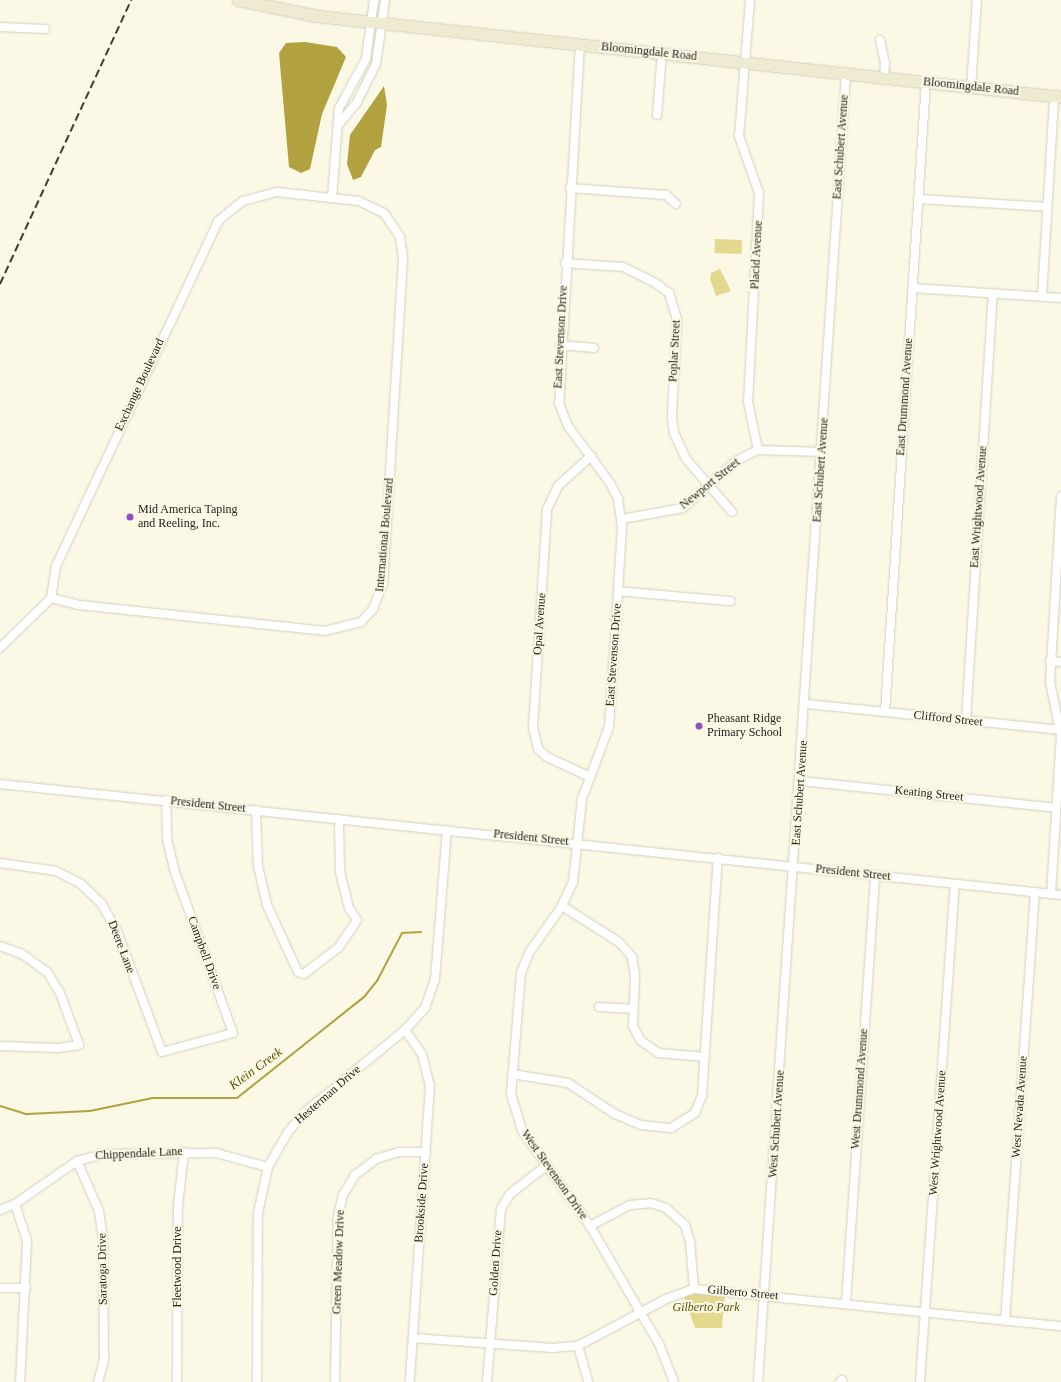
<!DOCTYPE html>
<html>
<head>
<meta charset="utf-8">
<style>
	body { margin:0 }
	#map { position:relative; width:1061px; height:1382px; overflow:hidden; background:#fbf8e6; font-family:"Times New Roman",serif }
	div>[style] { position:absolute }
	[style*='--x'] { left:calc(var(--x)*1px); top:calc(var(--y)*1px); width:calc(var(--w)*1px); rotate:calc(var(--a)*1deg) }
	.green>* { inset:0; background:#e4d78e; transform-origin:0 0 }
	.water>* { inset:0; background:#b2a13f }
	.stream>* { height:2px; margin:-1px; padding:0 1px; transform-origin:1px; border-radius:1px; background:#b2a13f }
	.roads { filter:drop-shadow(0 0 1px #d2cfbe) drop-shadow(0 0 1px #d2cfbe) }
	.minor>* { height:8px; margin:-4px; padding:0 4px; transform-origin:4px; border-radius:4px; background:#fff }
	.secondary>* { height:11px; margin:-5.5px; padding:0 5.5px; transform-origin:5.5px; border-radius:5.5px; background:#efebd3 }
	.rail>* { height:2px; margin-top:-1px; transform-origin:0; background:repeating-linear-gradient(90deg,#3e3d35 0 8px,transparent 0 12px) }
	.dots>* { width:11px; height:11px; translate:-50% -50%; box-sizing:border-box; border:2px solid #fbf8e6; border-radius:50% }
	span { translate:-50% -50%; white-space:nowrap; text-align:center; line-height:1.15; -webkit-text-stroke:4px #fbf8e6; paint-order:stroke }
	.street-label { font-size:12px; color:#24231c }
	.poi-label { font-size:12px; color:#24231c }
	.left { translate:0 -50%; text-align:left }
	.park-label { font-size:12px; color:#5e5202; font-style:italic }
	.water-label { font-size:13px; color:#5b4f00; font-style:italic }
</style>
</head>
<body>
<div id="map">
	<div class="green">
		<div style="left:715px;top:239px;width:27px;height:14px;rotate:2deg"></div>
		<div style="clip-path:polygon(720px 269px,731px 291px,716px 296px,710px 279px,711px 273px)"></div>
		<div style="clip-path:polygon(695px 1290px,725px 1292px,722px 1328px,695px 1328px,683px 1294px)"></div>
	</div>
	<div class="water">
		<div style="clip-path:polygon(305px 42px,337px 47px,346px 57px,322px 114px,310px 169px,301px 173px,289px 167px,279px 53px,286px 43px)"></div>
		<div style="clip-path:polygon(384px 86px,387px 105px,381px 147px,375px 150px,361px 177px,353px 180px,347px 164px,350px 135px)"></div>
	</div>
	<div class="stream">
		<div style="--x:0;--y:1106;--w:28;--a:17"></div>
		<div style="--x:27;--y:1114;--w:63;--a:-2.7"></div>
		<div style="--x:90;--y:1111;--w:64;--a:-11.7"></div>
		<div style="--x:153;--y:1098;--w:84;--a:0"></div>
		<div style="--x:237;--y:1098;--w:162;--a:-38.5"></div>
		<div style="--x:364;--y:997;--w:21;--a:-51"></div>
		<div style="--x:377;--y:981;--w:54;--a:-62.5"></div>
		<div style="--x:402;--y:933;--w:19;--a:-3"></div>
	</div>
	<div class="roads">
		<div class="minor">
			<div style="--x:750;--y:0;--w:136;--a:94.6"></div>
			<div style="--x:739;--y:136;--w:60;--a:70.7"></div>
			<div style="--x:759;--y:193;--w:209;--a:93"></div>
			<div style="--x:748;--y:402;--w:49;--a:78.2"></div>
			<div style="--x:0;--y:27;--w:45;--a:2.5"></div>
			<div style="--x:880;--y:40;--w:24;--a:78"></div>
			<div style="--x:885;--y:63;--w:15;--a:94"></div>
			<div style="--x:580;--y:44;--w:360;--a:93.3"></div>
			<div style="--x:559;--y:403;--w:25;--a:69"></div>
			<div style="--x:568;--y:426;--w:71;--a:53.6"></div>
			<div style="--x:610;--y:483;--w:18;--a:63"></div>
			<div style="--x:618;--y:499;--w:27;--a:82"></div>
			<div style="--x:622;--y:526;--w:65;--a:93.5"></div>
			<div style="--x:618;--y:591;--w:136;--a:93.8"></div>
			<div style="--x:609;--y:727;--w:77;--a:110.6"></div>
			<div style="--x:582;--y:799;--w:83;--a:96.2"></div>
			<div style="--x:573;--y:882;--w:26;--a:115"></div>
			<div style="--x:562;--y:906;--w:57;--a:125.1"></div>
			<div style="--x:529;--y:953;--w:22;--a:112"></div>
			<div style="--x:521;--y:973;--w:121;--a:94.7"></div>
			<div style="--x:511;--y:1094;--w:39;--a:73"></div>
			<div style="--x:522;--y:1131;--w:117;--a:54.4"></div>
			<div style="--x:590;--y:1226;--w:137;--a:59.7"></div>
			<div style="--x:659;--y:1344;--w:41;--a:68.5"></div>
			<div style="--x:971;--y:87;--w:87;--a:-86.1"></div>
			<div style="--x:657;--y:115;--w:62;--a:-85.4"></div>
			<div style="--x:338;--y:125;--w:30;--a:-50"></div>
			<div style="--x:357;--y:102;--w:42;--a:-63.4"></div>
			<div style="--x:376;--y:64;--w:65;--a:-82"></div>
			<div style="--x:570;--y:188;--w:96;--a:4.2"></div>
			<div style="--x:666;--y:195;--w:13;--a:42"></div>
			<div style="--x:332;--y:198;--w:90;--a:-85.6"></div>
			<div style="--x:339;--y:108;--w:56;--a:-61.1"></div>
			<div style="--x:366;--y:59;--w:60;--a:-82.3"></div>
			<div style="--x:918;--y:199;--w:129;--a:3.5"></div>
			<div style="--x:565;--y:263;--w:58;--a:3.9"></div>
			<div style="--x:623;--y:267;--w:34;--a:26"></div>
			<div style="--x:654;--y:282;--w:19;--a:36"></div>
			<div style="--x:669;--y:293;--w:28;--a:73"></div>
			<div style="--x:677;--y:320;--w:97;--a:93"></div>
			<div style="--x:672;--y:417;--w:16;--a:83"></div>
			<div style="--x:674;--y:433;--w:29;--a:65"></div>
			<div style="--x:686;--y:459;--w:70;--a:49"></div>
			<div style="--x:913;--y:288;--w:148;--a:3.9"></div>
			<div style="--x:1042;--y:296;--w:199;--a:-86.5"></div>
			<div style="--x:560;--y:345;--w:34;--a:5"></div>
			<div style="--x:622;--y:519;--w:62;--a:-10.2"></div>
			<div style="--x:683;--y:508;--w:71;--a:-41.6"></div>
			<div style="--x:736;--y:461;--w:25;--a:-27"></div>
			<div style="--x:758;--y:450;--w:64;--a:1.8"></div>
			<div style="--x:618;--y:591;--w:113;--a:5.1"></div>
			<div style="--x:0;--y:648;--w:71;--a:-44.4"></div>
			<div style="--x:51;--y:598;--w:32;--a:-81"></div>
			<div style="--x:56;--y:566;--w:381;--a:-64.8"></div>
			<div style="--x:218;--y:221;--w:32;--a:-39"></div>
			<div style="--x:243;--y:201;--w:35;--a:-15"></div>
			<div style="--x:277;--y:192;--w:82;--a:6.3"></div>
			<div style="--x:359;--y:201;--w:28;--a:26"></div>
			<div style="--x:384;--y:213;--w:29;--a:56"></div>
			<div style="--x:400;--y:237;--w:22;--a:82"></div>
			<div style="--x:403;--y:259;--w:325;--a:93.5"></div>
			<div style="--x:383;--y:583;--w:28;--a:111"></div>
			<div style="--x:373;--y:609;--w:18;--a:133"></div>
			<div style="--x:361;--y:622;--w:36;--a:166"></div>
			<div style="--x:326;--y:631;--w:248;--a:-174"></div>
			<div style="--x:79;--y:605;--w:29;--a:-166"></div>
			<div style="--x:1050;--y:661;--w:11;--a:5"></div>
			<div style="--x:806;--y:704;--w:255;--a:5.8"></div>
			<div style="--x:885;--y:712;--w:631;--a:-86.28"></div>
			<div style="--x:966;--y:720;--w:427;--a:-86.4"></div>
			<div style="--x:590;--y:777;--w:47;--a:-155.1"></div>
			<div style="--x:547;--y:757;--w:12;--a:-138"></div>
			<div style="--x:538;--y:749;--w:23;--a:-103"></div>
			<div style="--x:533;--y:727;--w:218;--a:-86.3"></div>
			<div style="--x:547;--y:509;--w:25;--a:-64"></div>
			<div style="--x:558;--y:486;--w:45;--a:-42.3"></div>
			<div style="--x:801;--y:781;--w:256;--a:6"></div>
			<div style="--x:0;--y:784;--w:1067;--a:5.97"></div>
			<div style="--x:256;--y:810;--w:56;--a:88"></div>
			<div style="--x:258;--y:866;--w:40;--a:77"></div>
			<div style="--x:267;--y:905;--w:74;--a:65.2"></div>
			<div style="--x:298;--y:972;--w:6;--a:18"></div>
			<div style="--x:304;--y:974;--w:44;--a:-37.6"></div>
			<div style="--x:339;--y:947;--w:32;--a:-56"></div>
			<div style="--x:357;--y:920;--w:14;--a:-124"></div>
			<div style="--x:349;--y:908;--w:37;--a:-104"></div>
			<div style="--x:340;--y:872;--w:53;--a:-91.1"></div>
			<div style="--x:0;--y:863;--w:57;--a:8.1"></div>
			<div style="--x:56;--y:871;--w:28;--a:27"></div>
			<div style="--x:81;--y:884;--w:28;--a:44"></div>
			<div style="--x:101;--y:903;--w:32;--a:60"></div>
			<div style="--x:117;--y:931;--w:129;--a:69.6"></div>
			<div style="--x:162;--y:1052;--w:73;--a:-15"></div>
			<div style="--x:233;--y:1033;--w:174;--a:-109.8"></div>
			<div style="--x:174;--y:869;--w:31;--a:-103"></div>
			<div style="--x:167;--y:839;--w:39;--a:-91"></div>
			<div style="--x:1051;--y:894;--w:158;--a:-86.4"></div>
			<div style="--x:1061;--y:736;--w:55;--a:-101.5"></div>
			<div style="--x:1050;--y:682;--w:186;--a:-86.6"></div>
			<div style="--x:562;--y:906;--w:67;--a:32.3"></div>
			<div style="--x:619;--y:942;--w:20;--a:49"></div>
			<div style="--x:632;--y:957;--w:19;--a:81"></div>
			<div style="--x:635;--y:976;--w:50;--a:92.3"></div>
			<div style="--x:633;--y:1026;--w:17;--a:62"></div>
			<div style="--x:641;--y:1041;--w:22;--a:34"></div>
			<div style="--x:659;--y:1053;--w:46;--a:5"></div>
			<div style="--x:0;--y:946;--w:23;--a:20"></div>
			<div style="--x:22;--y:954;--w:32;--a:36"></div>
			<div style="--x:48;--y:973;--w:23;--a:59"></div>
			<div style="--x:60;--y:993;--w:55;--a:69.9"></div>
			<div style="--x:79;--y:1045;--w:21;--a:172"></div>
			<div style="--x:58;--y:1048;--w:58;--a:-178"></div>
			<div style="--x:599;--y:1007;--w:34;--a:3"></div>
			<div style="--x:405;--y:1030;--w:29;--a:55"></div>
			<div style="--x:422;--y:1054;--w:32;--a:76"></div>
			<div style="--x:430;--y:1085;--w:298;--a:93.9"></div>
			<div style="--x:512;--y:1074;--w:57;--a:9.1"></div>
			<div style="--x:568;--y:1083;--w:56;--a:33.4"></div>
			<div style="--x:615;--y:1114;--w:28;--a:23"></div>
			<div style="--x:641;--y:1125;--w:30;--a:6"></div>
			<div style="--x:671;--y:1128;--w:28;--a:-32"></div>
			<div style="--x:695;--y:1113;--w:18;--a:-68"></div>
			<div style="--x:702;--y:1096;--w:239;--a:-86.2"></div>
			<div style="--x:77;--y:1161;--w:55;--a:66.3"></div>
			<div style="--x:99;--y:1211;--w:28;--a:82"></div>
			<div style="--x:103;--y:1239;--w:121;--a:89.5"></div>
			<div style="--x:104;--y:1360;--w:23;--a:105"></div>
			<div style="--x:15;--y:1204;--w:39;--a:72"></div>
			<div style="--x:27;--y:1241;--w:141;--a:92.8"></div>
			<div style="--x:0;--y:1210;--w:16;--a:-22"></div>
			<div style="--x:15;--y:1204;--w:75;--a:-34.7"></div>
			<div style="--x:77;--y:1161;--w:29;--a:-14"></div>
			<div style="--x:105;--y:1154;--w:111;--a:-0.5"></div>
			<div style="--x:216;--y:1153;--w:54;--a:15.1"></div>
			<div style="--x:590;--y:1226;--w:45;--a:-27.7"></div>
			<div style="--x:630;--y:1205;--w:21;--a:-5"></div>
			<div style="--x:651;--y:1203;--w:16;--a:18"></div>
			<div style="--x:666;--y:1208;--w:25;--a:42"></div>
			<div style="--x:685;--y:1225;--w:17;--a:73"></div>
			<div style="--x:690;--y:1241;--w:48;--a:85.2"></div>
			<div style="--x:0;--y:1288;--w:26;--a:0"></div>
			<div style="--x:846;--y:1303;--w:429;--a:-86.1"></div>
			<div style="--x:1005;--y:1321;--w:430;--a:-86"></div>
			<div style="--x:413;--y:1338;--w:140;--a:4.1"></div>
			<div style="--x:553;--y:1348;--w:25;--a:-5"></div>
			<div style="--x:578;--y:1346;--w:100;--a:-28.1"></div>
			<div style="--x:666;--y:1299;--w:30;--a:-20"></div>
			<div style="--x:694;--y:1289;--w:369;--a:5.8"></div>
			<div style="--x:578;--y:1346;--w:37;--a:74"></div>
			<div style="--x:177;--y:1382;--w:177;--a:-89.7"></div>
			<div style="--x:178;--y:1205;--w:53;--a:-83.5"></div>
			<div style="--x:257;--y:1382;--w:169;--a:-89.7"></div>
			<div style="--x:258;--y:1213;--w:47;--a:-77.7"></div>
			<div style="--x:268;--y:1167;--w:40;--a:-60.3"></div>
			<div style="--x:288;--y:1132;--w:26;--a:-50"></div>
			<div style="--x:305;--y:1112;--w:129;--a:-39.4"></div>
			<div style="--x:405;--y:1030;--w:30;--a:-48"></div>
			<div style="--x:425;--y:1008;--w:31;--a:-71"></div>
			<div style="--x:435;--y:979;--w:149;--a:-85.4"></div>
			<div style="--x:335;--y:1382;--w:166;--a:-89"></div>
			<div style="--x:338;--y:1216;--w:22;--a:-77"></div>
			<div style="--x:343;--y:1195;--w:23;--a:-59"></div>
			<div style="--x:355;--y:1175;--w:26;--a:-37"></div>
			<div style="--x:376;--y:1159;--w:24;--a:-17"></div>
			<div style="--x:399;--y:1152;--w:27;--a:0"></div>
			<div style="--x:487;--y:1382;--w:174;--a:-85.4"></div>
			<div style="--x:501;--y:1209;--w:17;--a:-59"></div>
			<div style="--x:510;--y:1194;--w:47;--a:-38.1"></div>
			<div style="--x:758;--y:1382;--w:1311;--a:-86.15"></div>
			<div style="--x:840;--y:1382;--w:3;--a:-45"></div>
			<div style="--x:920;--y:1382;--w:499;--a:-86"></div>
		</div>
		<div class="secondary">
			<div style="--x:238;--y:0;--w:81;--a:11.4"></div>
			<div style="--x:317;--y:16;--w:748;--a:6.21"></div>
		</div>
	</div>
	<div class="rail">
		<div style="--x:0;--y:284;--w:313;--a:-65.2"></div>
	</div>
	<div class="dots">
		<div style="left:130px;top:517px;background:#934dc0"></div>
		<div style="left:699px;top:726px;background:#934dc0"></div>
	</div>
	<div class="street-label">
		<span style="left:649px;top:52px;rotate:6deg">Bloomingdale Road</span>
		<span style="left:971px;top:87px;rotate:6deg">Bloomingdale Road</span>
		<span style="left:841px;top:147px;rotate:-86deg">East Schubert Avenue</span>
		<span style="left:757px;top:255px;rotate:-87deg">Placid Avenue</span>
		<span style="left:561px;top:337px;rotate:-87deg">East Stevenson Drive</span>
		<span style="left:675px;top:351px;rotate:-87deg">Poplar Street</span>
		<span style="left:140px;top:385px;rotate:-65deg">Exchange Boulevard</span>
		<span style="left:905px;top:397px;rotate:-86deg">East Drummond Avenue</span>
		<span style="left:821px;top:470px;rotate:-86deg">East Schubert Avenue</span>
		<span style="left:710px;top:484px;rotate:-39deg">Newport Street</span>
		<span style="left:979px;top:507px;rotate:-86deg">East Wrightwood Avenue</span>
		<span style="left:385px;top:535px;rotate:-85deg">International Boulevard</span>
		<span style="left:540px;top:624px;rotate:-86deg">Opal Avenue</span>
		<span style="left:614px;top:655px;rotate:-86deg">East Stevenson Drive</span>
		<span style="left:948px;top:719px;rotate:6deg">Clifford Street</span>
		<span style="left:800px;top:793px;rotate:-86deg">East Schubert Avenue</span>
		<span style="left:929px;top:794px;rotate:6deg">Keating Street</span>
		<span style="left:208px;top:805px;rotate:6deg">President Street</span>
		<span style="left:531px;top:838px;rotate:6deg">President Street</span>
		<span style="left:853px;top:873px;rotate:6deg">President Street</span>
		<span style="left:121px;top:947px;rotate:69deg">Deere Lane</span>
		<span style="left:204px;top:953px;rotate:70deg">Campbell Drive</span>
		<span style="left:860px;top:1089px;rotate:-86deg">West Drummond Avenue</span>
		<span style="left:328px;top:1095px;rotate:-41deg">Hesterman Drive</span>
		<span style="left:1020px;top:1107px;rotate:-86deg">West Nevada Avenue</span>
		<span style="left:777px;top:1124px;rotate:-86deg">West Schubert Avenue</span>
		<span style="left:938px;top:1133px;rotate:-86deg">West Wrightwood Avenue</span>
		<span style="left:139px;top:1154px;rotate:-3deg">Chippendale Lane</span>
		<span style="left:554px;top:1175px;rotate:55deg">West Stevenson Drive</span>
		<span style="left:422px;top:1203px;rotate:-86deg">Brookside Drive</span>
		<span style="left:339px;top:1262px;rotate:-88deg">Green Meadow Drive</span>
		<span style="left:496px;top:1263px;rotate:-86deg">Golden Drive</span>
		<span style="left:178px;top:1267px;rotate:-90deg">Fleetwood Drive</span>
		<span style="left:103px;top:1269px;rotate:-91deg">Saratoga Drive</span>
		<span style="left:743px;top:1293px;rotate:5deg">Gilberto Street</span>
	</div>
	<div class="poi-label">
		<span class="left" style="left:138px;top:517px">Mid America Taping<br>and Reeling, Inc.</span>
		<span class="left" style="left:707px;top:726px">Pheasant Ridge<br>Primary School</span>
	</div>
	<div class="park-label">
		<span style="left:706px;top:1308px">Gilberto Park</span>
	</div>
	<div class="water-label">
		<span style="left:256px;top:1069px;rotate:-36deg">Klein Creek</span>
	</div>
</div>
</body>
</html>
